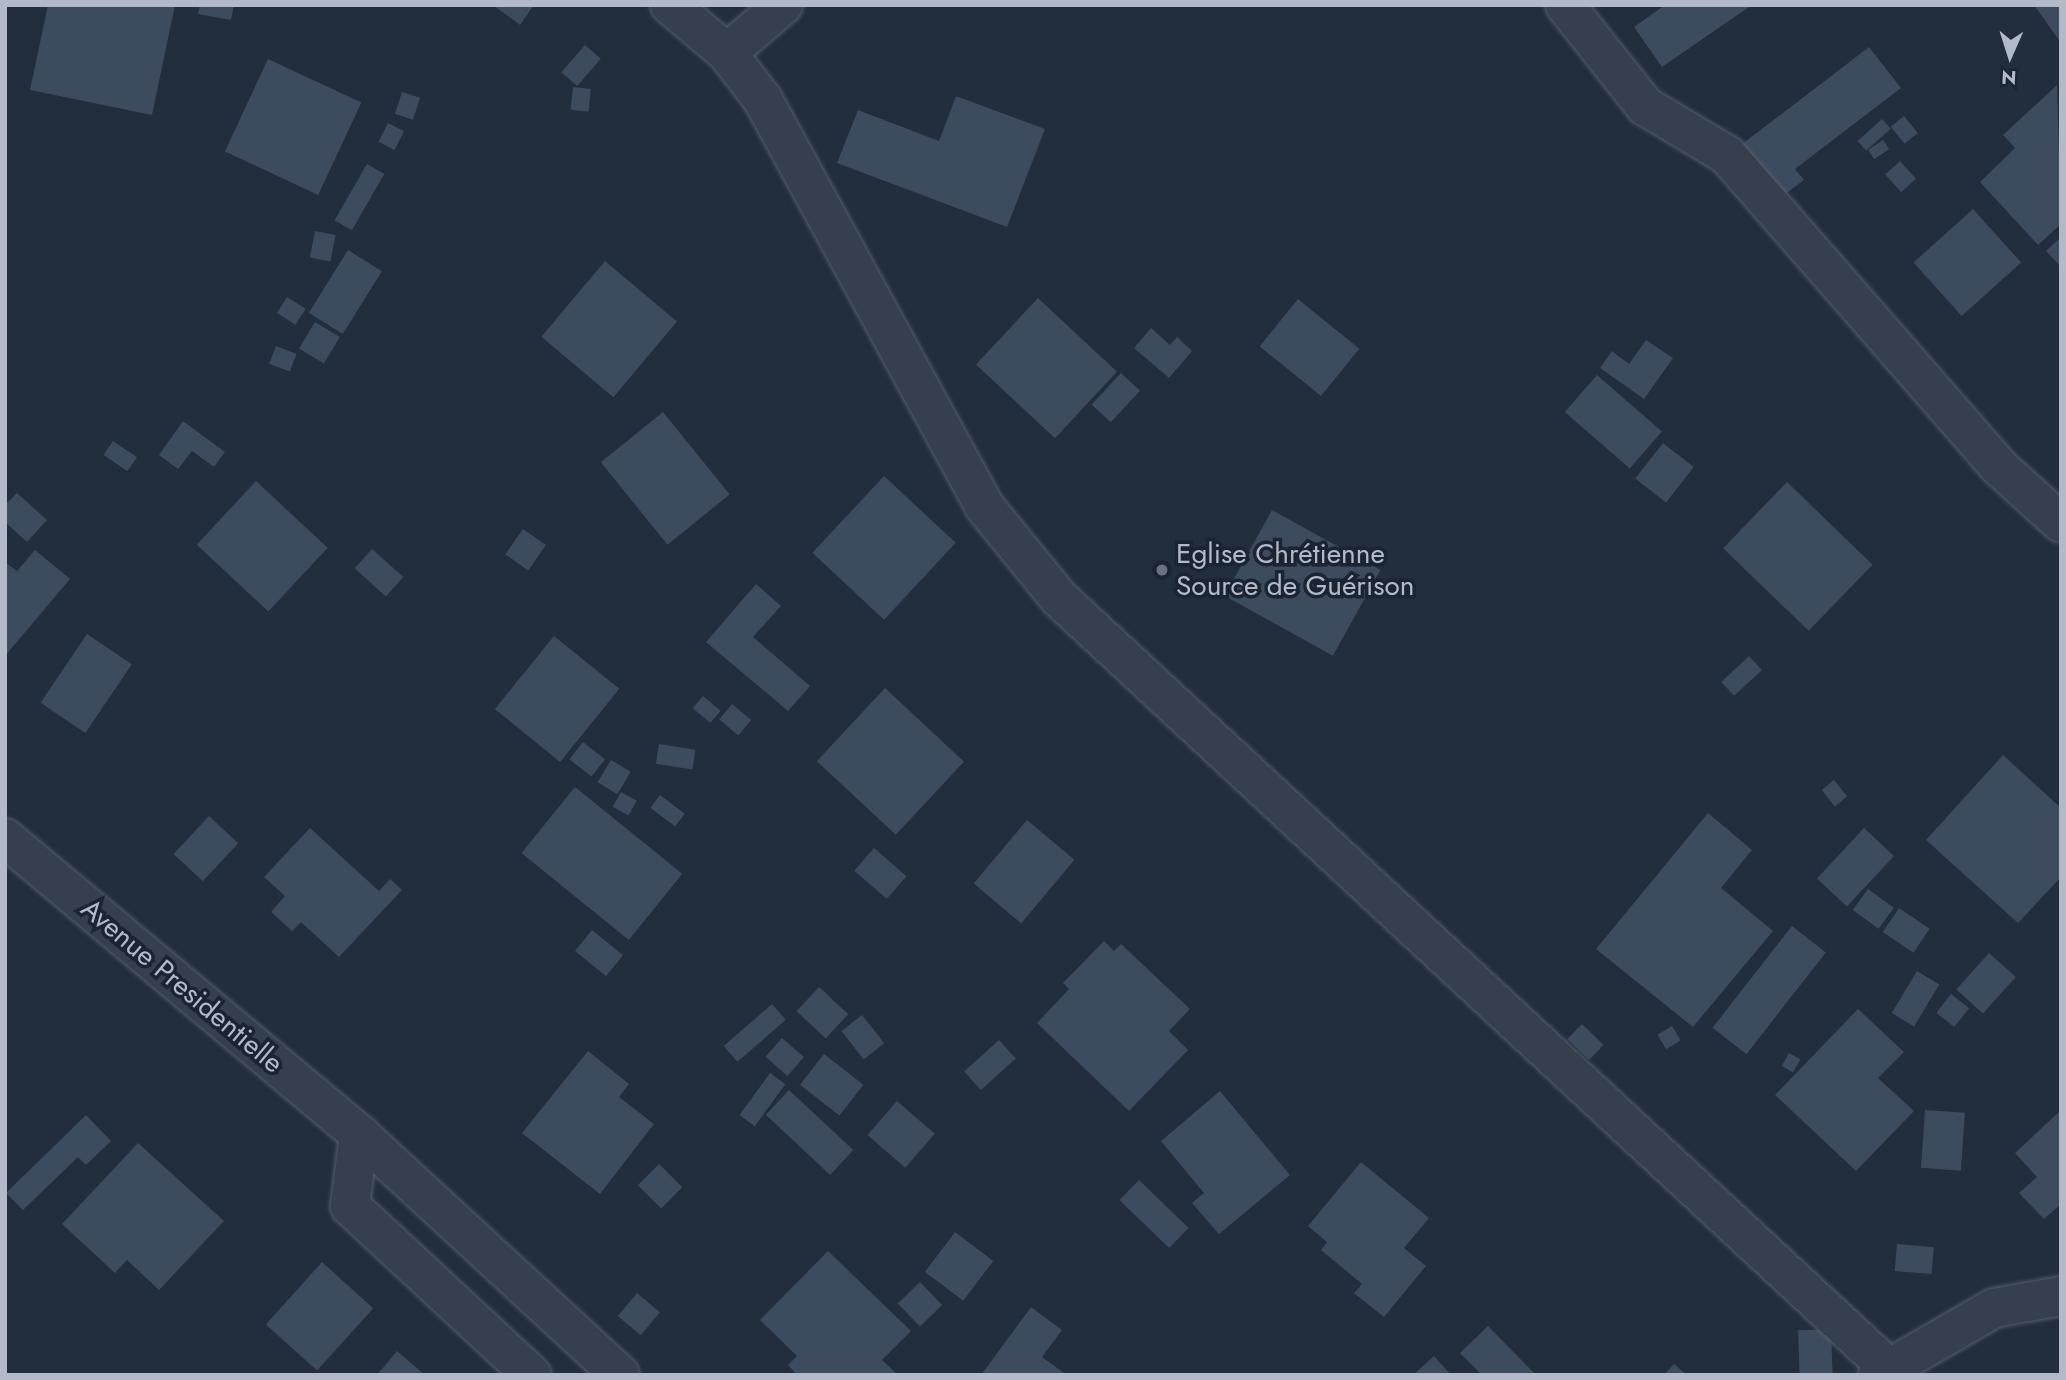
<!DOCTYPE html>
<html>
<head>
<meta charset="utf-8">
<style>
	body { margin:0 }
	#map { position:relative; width:2066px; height:1380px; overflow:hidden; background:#222d3e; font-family:Jost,sans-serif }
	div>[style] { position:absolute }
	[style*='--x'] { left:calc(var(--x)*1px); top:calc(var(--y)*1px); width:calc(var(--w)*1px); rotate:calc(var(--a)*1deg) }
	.building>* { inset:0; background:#3d4b5e; transform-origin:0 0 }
	.roads { filter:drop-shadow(0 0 2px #545d6c) drop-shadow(0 0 2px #545d6c) }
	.minor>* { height:38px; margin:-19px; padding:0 19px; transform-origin:19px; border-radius:19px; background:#363f4e }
	.dots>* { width:19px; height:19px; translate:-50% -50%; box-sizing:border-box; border:4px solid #1b2433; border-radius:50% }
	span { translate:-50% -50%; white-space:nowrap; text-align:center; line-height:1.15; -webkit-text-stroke:7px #1b2433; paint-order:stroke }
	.poi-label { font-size:28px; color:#b2bac9 }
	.left { translate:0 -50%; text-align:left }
	.street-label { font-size:28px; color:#b2bac9 }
	.frame { position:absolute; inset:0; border:7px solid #b2bac9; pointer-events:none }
	.north { position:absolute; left:1975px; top:21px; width:70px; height:70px; -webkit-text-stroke:5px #1b2433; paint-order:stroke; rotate:183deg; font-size:19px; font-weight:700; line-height:28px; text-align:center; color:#b2bac9 }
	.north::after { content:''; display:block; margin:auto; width:24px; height:32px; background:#b2bac9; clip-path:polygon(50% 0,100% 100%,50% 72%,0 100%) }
</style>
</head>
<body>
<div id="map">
	<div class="building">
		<div style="clip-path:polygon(48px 5px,175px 5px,152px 115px,30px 90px)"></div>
		<div style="clip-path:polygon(200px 5px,234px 5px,231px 20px,198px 14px)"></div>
		<div style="clip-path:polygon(493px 5px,534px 5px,520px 25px)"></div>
		<div style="clip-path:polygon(1665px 5px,1747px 5px,1749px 7px,1662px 67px,1634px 27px)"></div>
		<div style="clip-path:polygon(2034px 5px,2061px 5px,2061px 43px)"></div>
		<div style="left:585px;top:45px;width:21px;height:36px;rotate:41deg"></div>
		<div style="clip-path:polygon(1869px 47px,1901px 88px,1795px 169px,1804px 180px,1777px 200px,1737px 148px)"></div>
		<div style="left:268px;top:59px;width:103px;height:102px;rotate:25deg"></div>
		<div style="clip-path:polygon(2057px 85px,2061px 224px,2038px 245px,1980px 182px,2015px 148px,2003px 135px)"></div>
		<div style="left:573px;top:87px;width:18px;height:23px;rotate:6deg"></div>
		<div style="left:402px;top:92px;width:19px;height:23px;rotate:18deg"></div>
		<div style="clip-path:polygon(956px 96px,1045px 129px,1007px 227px,837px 163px,858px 110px,939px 141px)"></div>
		<div style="left:1904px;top:116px;width:22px;height:17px;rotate:51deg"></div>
		<div style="left:1882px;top:119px;width:13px;height:33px;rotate:48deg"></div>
		<div style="left:388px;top:123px;width:18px;height:21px;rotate:27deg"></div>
		<div style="left:1883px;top:140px;width:11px;height:18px;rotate:56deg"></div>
		<div style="left:1900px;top:161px;width:24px;height:20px;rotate:48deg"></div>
		<div style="left:367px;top:164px;width:20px;height:65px;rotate:30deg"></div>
		<div style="left:1973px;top:209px;width:72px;height:80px;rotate:48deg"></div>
		<div style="left:315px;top:231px;width:21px;height:27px;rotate:11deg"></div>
		<div style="clip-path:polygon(2061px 237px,2061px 267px,2046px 251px)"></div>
		<div style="left:348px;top:250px;width:40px;height:74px;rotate:32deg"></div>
		<div style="left:605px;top:261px;width:94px;height:99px;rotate:40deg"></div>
		<div style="left:287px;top:297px;width:22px;height:19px;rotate:32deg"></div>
		<div style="left:1038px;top:298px;width:108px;height:91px;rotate:43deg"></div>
		<div style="left:1298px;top:299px;width:79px;height:61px;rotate:39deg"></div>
		<div style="left:315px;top:322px;width:29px;height:31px;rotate:31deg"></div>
		<div style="clip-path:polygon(1151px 328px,1170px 345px,1177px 337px,1192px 351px,1169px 378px,1134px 348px)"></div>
		<div style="clip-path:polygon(1646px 340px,1673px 358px,1644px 399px,1600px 368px,1612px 351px,1629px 364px)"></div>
		<div style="left:276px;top:346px;width:22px;height:19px;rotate:21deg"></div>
		<div style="left:1121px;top:373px;width:26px;height:43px;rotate:43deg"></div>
		<div style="left:1597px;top:375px;width:86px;height:49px;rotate:41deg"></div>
		<div style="left:663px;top:412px;width:106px;height:80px;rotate:51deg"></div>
		<div style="clip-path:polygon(183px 421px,225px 452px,214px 467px,192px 451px,178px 469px,159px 455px)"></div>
		<div style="left:113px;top:441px;width:29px;height:17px;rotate:34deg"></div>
		<div style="left:1663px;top:443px;width:39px;height:45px;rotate:38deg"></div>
		<div style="left:884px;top:476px;width:98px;height:105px;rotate:43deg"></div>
		<div style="left:256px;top:481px;width:98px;height:87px;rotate:43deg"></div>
		<div style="left:1787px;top:482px;width:119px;height:92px;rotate:44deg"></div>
		<div style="clip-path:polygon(17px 493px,47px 520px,27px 542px,5px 522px,5px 505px)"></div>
		<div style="left:1272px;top:510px;width:124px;height:98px;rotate:29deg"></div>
		<div style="left:523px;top:529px;width:28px;height:31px;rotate:35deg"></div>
		<div style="left:372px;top:549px;width:42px;height:26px;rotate:42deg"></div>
		<div style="clip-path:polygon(35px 550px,70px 579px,5px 656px,5px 562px,17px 571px)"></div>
		<div style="clip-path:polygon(756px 584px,781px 606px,753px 637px,810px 686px,788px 711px,706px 642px)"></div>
		<div style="left:87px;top:634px;width:54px;height:83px;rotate:34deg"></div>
		<div style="left:554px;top:636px;width:84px;height:94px;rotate:39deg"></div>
		<div style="left:1749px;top:656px;width:19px;height:38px;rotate:47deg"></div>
		<div style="left:885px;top:688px;width:108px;height:100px;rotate:43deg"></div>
		<div style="left:703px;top:696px;width:23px;height:16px;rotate:40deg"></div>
		<div style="left:732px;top:704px;width:25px;height:20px;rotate:40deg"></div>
		<div style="left:583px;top:742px;width:28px;height:22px;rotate:38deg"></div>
		<div style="left:659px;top:744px;width:37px;height:20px;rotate:9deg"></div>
		<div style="clip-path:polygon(2003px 755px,2061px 808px,2061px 877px,2018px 923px,1926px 840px)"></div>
		<div style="left:611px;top:760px;width:23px;height:26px;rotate:31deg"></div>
		<div style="left:1834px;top:780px;width:21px;height:16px;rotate:51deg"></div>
		<div style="left:575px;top:787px;width:138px;height:85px;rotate:39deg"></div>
		<div style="left:621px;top:792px;width:18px;height:17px;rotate:29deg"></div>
		<div style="left:660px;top:795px;width:31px;height:16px;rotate:37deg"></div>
		<div style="clip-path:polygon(1708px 813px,1752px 850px,1721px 888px,1773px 931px,1693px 1027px,1596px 949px)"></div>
		<div style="left:209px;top:816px;width:40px;height:52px;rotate:43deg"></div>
		<div style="left:1027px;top:820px;width:62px;height:83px;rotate:40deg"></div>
		<div style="clip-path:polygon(310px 828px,379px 891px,390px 879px,402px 890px,339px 957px,301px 922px,292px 931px,271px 912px,285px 896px,264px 877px)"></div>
		<div style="left:1864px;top:828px;width:41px;height:69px;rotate:43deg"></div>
		<div style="left:874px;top:848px;width:43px;height:30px;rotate:41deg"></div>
		<div style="left:1868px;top:889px;width:32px;height:26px;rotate:36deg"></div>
		<div style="left:1899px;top:908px;width:37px;height:29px;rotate:34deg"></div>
		<div style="left:1792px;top:926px;width:43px;height:129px;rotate:38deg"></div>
		<div style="left:592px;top:930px;width:40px;height:27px;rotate:39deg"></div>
		<div style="clip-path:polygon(1104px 941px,1114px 951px,1121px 944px,1190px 1009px,1169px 1031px,1188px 1050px,1129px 1111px,1037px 1023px,1069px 989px,1063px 983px)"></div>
		<div style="left:1989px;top:953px;width:36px;height:49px;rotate:42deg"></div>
		<div style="left:1917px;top:971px;width:26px;height:49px;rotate:31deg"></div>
		<div style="left:819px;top:987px;width:40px;height:33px;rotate:43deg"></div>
		<div style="left:1951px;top:994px;width:23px;height:24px;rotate:38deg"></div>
		<div style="left:772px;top:1004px;width:21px;height:64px;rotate:49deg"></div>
		<div style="clip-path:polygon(1858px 1009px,1904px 1052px,1878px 1078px,1914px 1111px,1856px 1171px,1775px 1095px)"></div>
		<div style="left:862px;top:1015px;width:36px;height:26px;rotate:52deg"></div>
		<div style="left:1582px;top:1024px;width:30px;height:21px;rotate:44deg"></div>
		<div style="left:1672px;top:1026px;width:17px;height:17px;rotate:59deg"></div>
		<div style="left:782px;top:1038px;width:29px;height:25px;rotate:41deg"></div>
		<div style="left:999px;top:1040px;width:25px;height:47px;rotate:48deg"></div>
		<div style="clip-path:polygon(588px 1051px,629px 1084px,619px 1097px,654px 1124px,600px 1194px,522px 1133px)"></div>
		<div style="left:1789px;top:1053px;width:13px;height:15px;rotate:29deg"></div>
		<div style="left:824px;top:1054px;width:50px;height:39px;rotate:38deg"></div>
		<div style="left:770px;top:1073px;width:19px;height:52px;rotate:36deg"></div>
		<div style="left:789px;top:1090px;width:88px;height:34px;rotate:43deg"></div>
		<div style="clip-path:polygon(1220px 1091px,1290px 1175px,1219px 1234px,1192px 1203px,1204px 1193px,1161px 1141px)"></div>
		<div style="left:897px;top:1101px;width:50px;height:45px;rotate:41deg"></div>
		<div style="left:1925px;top:1110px;width:40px;height:58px;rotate:4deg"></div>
		<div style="clip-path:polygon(2061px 1110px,2061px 1204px,2044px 1219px,2019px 1193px,2037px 1177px,2015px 1153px)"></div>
		<div style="clip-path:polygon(86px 1115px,111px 1141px,86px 1165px,78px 1157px,23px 1210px,6px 1193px)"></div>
		<div style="clip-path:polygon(138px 1143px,224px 1221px,159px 1290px,127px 1260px,115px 1273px,62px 1224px)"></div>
		<div style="clip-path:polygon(1361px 1162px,1429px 1218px,1404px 1248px,1426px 1266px,1384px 1317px,1354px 1293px,1362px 1284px,1321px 1250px,1327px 1242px,1308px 1226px)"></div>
		<div style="left:659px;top:1164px;width:33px;height:30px;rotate:45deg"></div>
		<div style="left:1139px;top:1180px;width:69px;height:28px;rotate:44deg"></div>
		<div style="left:955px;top:1232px;width:48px;height:50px;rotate:37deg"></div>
		<div style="left:1897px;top:1244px;width:37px;height:27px;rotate:5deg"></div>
		<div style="clip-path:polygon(828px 1251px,911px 1331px,882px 1360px,898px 1375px,797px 1375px,788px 1365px,797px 1356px,760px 1320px)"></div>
		<div style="left:322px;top:1262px;width:69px;height:84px;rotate:42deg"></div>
		<div style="left:920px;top:1282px;width:32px;height:31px;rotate:46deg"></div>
		<div style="left:637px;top:1293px;width:30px;height:30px;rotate:40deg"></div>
		<div style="clip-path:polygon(1031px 1307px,1062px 1330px,1042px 1357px,1067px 1375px,981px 1375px)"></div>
		<div style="clip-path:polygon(1488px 1326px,1536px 1375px,1482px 1375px,1460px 1353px)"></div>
		<div style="left:1831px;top:1329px;width:46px;height:33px;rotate:88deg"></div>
		<div style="clip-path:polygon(397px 1351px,425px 1375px,377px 1375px)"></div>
		<div style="clip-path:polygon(1434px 1356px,1451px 1375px,1413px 1375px)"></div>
		<div style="clip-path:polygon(1674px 1364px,1687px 1375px,1664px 1375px)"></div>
	</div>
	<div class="roads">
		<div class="minor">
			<div style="--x:670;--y:5;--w:75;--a:40.1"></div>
			<div style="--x:727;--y:53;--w:59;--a:52.5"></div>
			<div style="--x:763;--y:100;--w:462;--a:61.4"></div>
			<div style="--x:984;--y:506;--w:119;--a:50.8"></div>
			<div style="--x:1059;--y:598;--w:1142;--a:42.87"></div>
			<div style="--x:1565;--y:5;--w:129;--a:51.6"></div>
			<div style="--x:1645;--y:106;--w:96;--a:30.9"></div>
			<div style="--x:1727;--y:155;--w:411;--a:48.9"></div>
			<div style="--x:1997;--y:465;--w:86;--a:42.2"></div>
			<div style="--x:727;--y:53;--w:74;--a:-40.6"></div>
			<div style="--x:5;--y:838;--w:461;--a:39.9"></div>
			<div style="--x:359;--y:1134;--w:355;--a:42.7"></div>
			<div style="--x:359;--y:1134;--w:73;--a:97.1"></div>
			<div style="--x:350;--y:1206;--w:248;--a:42.9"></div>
			<div style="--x:1878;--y:1375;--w:134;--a:-30"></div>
			<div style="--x:1994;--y:1308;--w:68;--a:-10.2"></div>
		</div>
	</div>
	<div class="dots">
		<div style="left:1162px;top:570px;background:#6b7280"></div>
	</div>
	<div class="poi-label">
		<span class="left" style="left:1176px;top:570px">Eglise Chrétienne<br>Source de Guérison</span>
	</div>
	<div class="street-label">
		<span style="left:182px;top:986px;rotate:40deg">Avenue Presidentielle</span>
	</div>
	<div class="frame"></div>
	<div class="north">N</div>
</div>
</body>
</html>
